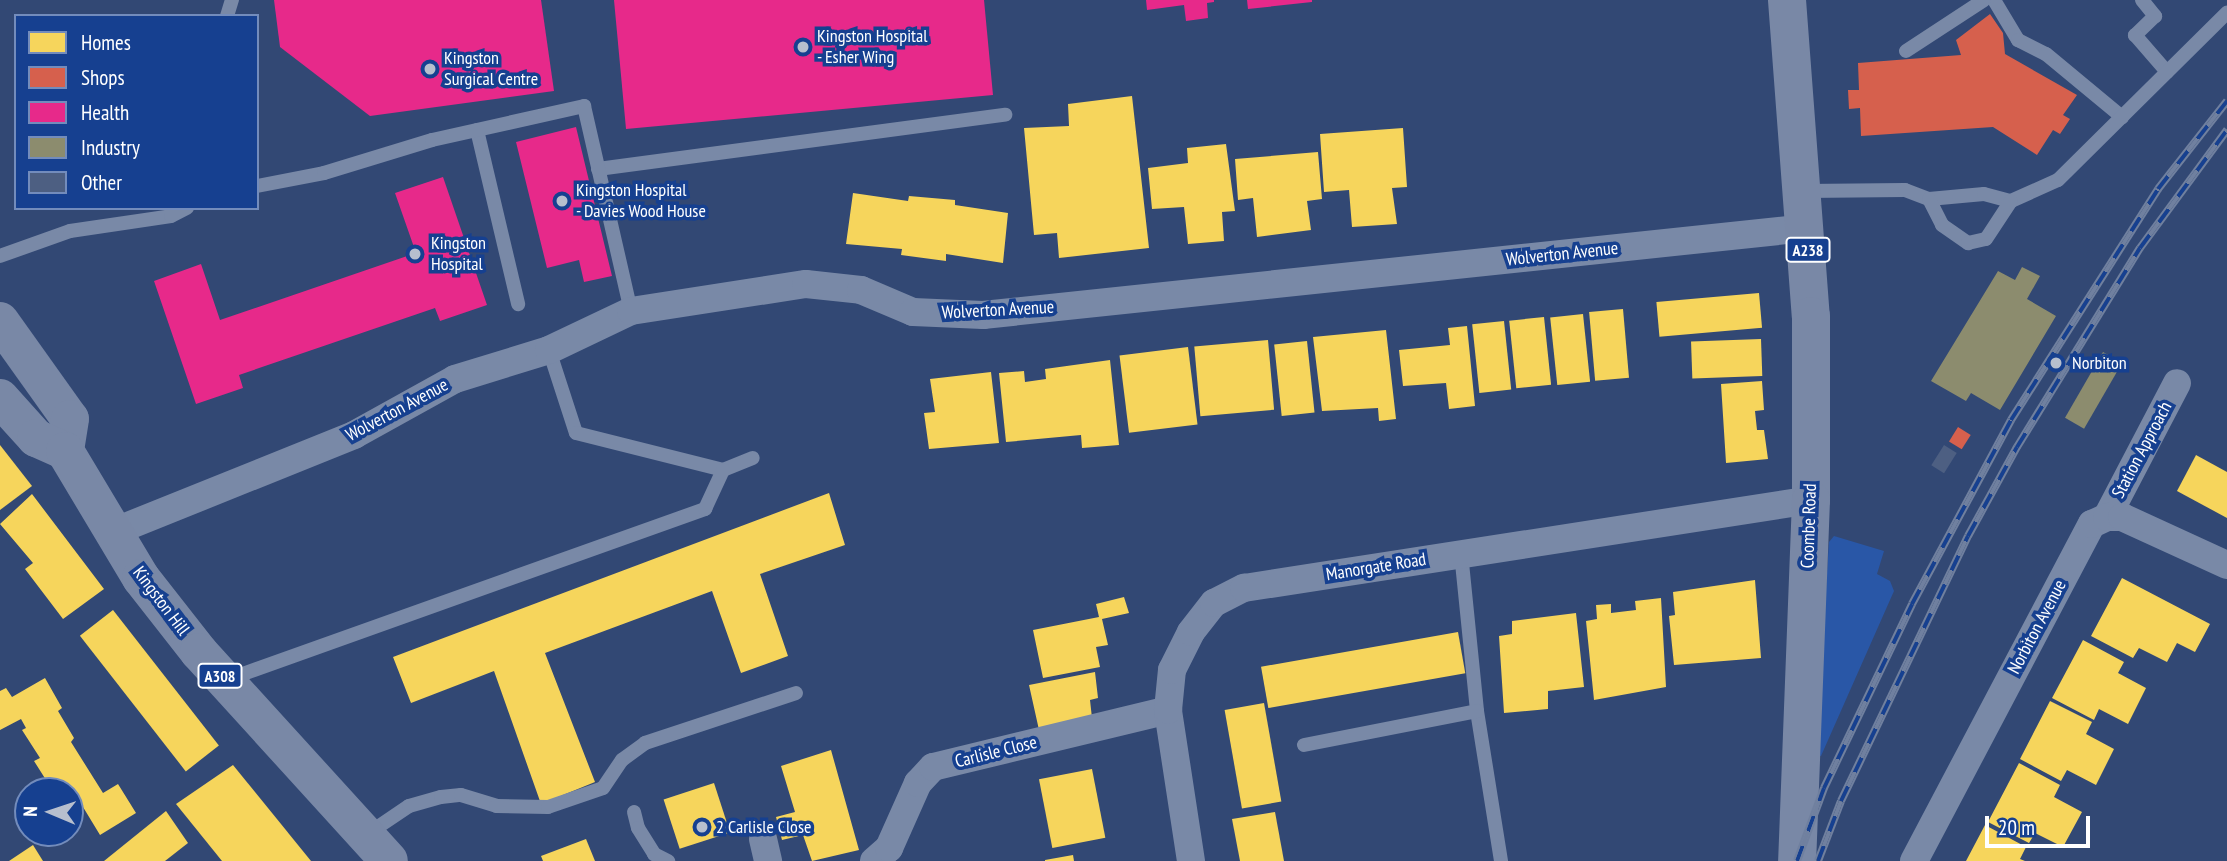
<!DOCTYPE html>
<html>
<head>
<meta charset="utf-8">
<style>
	body { margin:0 }
	#map { position:relative; width:2227px; height:861px; overflow:hidden; background:#324874; font-family:"PT Sans Narrow",sans-serif }
	div>[style] { position:absolute }
	[style*='--x'] { left:calc(var(--x)*1px); top:calc(var(--y)*1px); width:calc(var(--w)*1px); rotate:calc(var(--a)*1deg) }
	.green>* { inset:0; background:#2957a7 }
	.homes>* { inset:0; background:#f6d55c; transform-origin:0 0 }
	.shops>* { inset:0; background:#d6604d; transform-origin:0 0 }
	.health>* { inset:0; background:#e7298a }
	.industry>* { inset:0; background:#8c8c6e; transform-origin:0 0 }
	.building>* { inset:0; background:#4d5f82; transform-origin:0 0 }
	.service>* { height:14px; margin:-7px; padding:0 7px; transform-origin:7px; border-radius:7px; background:#7989a7 }
	.minor>* { height:28px; margin:-14px; padding:0 14px; transform-origin:14px; border-radius:14px; background:#7989a7 }
	.primary>* { height:38px; margin:-19px; padding:0 19px; transform-origin:19px; border-radius:19px; background:#7988a6 }
	.rail>* { height:8px; margin-top:-4px; transform-origin:0; background:repeating-linear-gradient(90deg,#164090 0 16px,#70809f 0 32px); box-sizing:border-box; border-block:2px solid #70809f }
	.dots>* { width:19px; height:19px; translate:-50% -50%; box-sizing:border-box; border:4px solid #164090; border-radius:50% }
	span { translate:-50% -50%; white-space:nowrap; text-align:center; line-height:1.15; -webkit-text-stroke:7px #164090; paint-order:stroke }
	.shield-label span { padding:2px 5px; background:#164090; border:2px solid; border-radius:5px; -webkit-text-stroke-width:0 }
	.shield-label { font-size:16px; color:#fff; font-weight:700 }
	.poi-label { font-size:18px; color:#fff }
	.left { translate:0 -50%; text-align:left }
	.street-label { font-size:18px; color:#fff }
	.legend { position:absolute; left:14px; top:14px; width:245px; height:196px; box-sizing:border-box; background:#164090; border:2px solid #738cbc; margin:0; padding:9px 12px; list-style:none; font-size:21px; color:#fff }
	.legend li { display:flex; align-items:center; gap:14px; height:35px }
	.legend b { width:35px; border:2px solid #738cbc }
	.north { position:absolute; left:14px; top:777px; width:70px; height:70px; box-sizing:border-box; background:#164090; border:2px solid #738cbc; border-radius:50%; rotate:272deg; font-size:19px; font-weight:700; line-height:28px; text-align:center; color:#fff }
	.north::after { content:''; display:block; margin:auto; width:24px; height:32px; background:#b7bfce; clip-path:polygon(50% 0,100% 100%,50% 72%,0 100%) }
	.scale { position:absolute; left:1985px; top:816px; width:105px; height:32px; box-sizing:border-box; border:4px solid #fff; border-top:0; padding-left:9px; font-size:21px; line-height:24px; white-space:nowrap; color:#fff; -webkit-text-stroke:5px #164090; paint-order:stroke }
</style>
</head>
<body>
<div id="map">
	<div class="green">
		<div style="clip-path:polygon(1834px 536px,1884px 551px,1877px 574px,1890px 581px,1894px 591px,1821px 756px,1815px 755px,1829px 542px)"></div>
	</div>
	<div class="homes">
		<div style="clip-path:polygon(1132px 96px,1149px 248px,1059px 258px,1057px 233px,1034px 235px,1024px 128px,1069px 126px,1068px 104px)"></div>
		<div style="clip-path:polygon(1403px 128px,1407px 187px,1392px 188px,1397px 224px,1352px 227px,1349px 190px,1324px 192px,1320px 134px)"></div>
		<div style="clip-path:polygon(1226px 144px,1235px 211px,1222px 212px,1224px 241px,1188px 244px,1184px 207px,1152px 209px,1148px 168px,1188px 163px,1187px 148px)"></div>
		<div style="clip-path:polygon(1318px 152px,1322px 199px,1307px 201px,1311px 230px,1257px 237px,1253px 198px,1238px 200px,1235px 159px)"></div>
		<div style="clip-path:polygon(853px 193px,908px 201px,909px 196px,955px 200px,955px 205px,1008px 213px,1003px 263px,946px 254px,946px 261px,901px 255px,902px 249px,846px 244px)"></div>
		<div style="left:1759px;top:293px;width:35px;height:103px;rotate:85deg"></div>
		<div style="left:1623px;top:309px;width:69px;height:34px;rotate:85deg"></div>
		<div style="left:1583px;top:314px;width:68px;height:33px;rotate:84deg"></div>
		<div style="left:1544px;top:317px;width:68px;height:35px;rotate:84deg"></div>
		<div style="left:1504px;top:321px;width:69px;height:32px;rotate:84deg"></div>
		<div style="clip-path:polygon(1467px 326px,1475px 406px,1449px 409px,1446px 383px,1403px 386px,1399px 350px,1450px 345px,1448px 328px)"></div>
		<div style="clip-path:polygon(1386px 330px,1396px 419px,1379px 421px,1378px 408px,1322px 411px,1313px 337px)"></div>
		<div style="left:1761px;top:339px;width:37px;height:70px;rotate:88deg"></div>
		<div style="left:1268px;top:340px;width:70px;height:74px;rotate:85deg"></div>
		<div style="left:1307px;top:341px;width:72px;height:33px;rotate:84deg"></div>
		<div style="left:1188px;top:347px;width:78px;height:69px;rotate:83deg"></div>
		<div style="clip-path:polygon(1110px 360px,1119px 445px,1082px 448px,1081px 435px,1006px 442px,999px 373px,1024px 371px,1025px 382px,1046px 379px,1045px 369px)"></div>
		<div style="clip-path:polygon(991px 372px,999px 443px,929px 449px,924px 413px,935px 412px,930px 379px)"></div>
		<div style="clip-path:polygon(1762px 381px,1764px 410px,1755px 411px,1757px 430px,1764px 430px,1768px 459px,1726px 463px,1721px 384px)"></div>
		<div style="clip-path:polygon(0 445px,32px 486px,0 510px)"></div>
		<div style="clip-path:polygon(2196px 455px,2227px 472px,2227px 518px,2177px 491px)"></div>
		<div style="clip-path:polygon(829px 493px,845px 545px,760px 574px,788px 656px,741px 673px,712px 591px,545px 653px,595px 782px,541px 804px,494px 671px,411px 703px,393px 657px)"></div>
		<div style="clip-path:polygon(32px 494px,104px 589px,63px 619px,25px 569px,33px 563px,0 524px)"></div>
		<div style="clip-path:polygon(2122px 578px,2210px 624px,2195px 652px,2177px 643px,2167px 662px,2139px 648px,2133px 658px,2091px 636px)"></div>
		<div style="clip-path:polygon(1755px 580px,1761px 658px,1674px 665px,1669px 616px,1675px 615px,1673px 592px)"></div>
		<div style="clip-path:polygon(1124px 597px,1129px 613px,1102px 619px,1108px 645px,1096px 647px,1100px 667px,1043px 678px,1033px 630px,1099px 617px,1096px 604px)"></div>
		<div style="clip-path:polygon(1661px 598px,1666px 687px,1594px 700px,1586px 621px,1597px 619px,1596px 605px,1611px 604px,1611px 613px,1636px 610px,1635px 601px)"></div>
		<div style="left:113px;top:610px;width:172px;height:42px;rotate:52deg"></div>
		<div style="clip-path:polygon(1576px 613px,1584px 687px,1548px 691px,1548px 709px,1504px 713px,1499px 636px,1512px 634px,1512px 621px)"></div>
		<div style="left:1458px;top:632px;width:42px;height:200px;rotate:80deg"></div>
		<div style="clip-path:polygon(2083px 640px,2124px 662px,2118px 673px,2146px 688px,2128px 724px,2099px 709px,2094px 720px,2052px 698px)"></div>
		<div style="clip-path:polygon(1095px 672px,1098px 698px,1090px 700px,1092px 718px,1039px 730px,1029px 685px)"></div>
		<div style="clip-path:polygon(45px 678px,62px 708px,58px 711px,74px 738px,71px 742px,103px 793px,118px 784px,136px 813px,100px 835px,83px 807px,70px 816px,70px 791px,53px 791px,34px 761px,40px 758px,22px 730px,26px 728px,21px 719px,0 730px,0 691px,6px 688px,12px 697px)"></div>
		<div style="clip-path:polygon(2050px 701px,2092px 722px,2086px 734px,2114px 749px,2096px 785px,2067px 770px,2061px 781px,2020px 759px)"></div>
		<div style="left:1264px;top:703px;width:100px;height:40px;rotate:80deg"></div>
		<div style="clip-path:polygon(831px 750px,859px 850px,812px 861px,803px 835px,782px 840px,776px 817px,795px 812px,781px 766px)"></div>
		<div style="clip-path:polygon(2019px 763px,2060px 785px,2054px 797px,2082px 812px,2063px 847px,2035px 833px,2029px 843px,1988px 822px)"></div>
		<div style="clip-path:polygon(233px 765px,311px 861px,222px 861px,176px 804px)"></div>
		<div style="left:1092px;top:769px;width:70px;height:54px;rotate:79deg"></div>
		<div style="left:714px;top:783px;width:52px;height:53px;rotate:72deg"></div>
		<div style="clip-path:polygon(166px 811px,188px 843px,165px 861px,104px 861px)"></div>
		<div style="clip-path:polygon(1275px 812px,1284px 861px,1240px 861px,1232px 819px)"></div>
		<div style="clip-path:polygon(1985px 825px,2026px 847px,2020px 859px,2025px 861px,1966px 861px)"></div>
		<div style="clip-path:polygon(586px 839px,595px 861px,543px 861px,541px 856px)"></div>
		<div style="clip-path:polygon(33px 845px,43px 861px,9px 861px)"></div>
		<div style="clip-path:polygon(1073px 855px,1074px 861px,1045px 861px,1045px 860px)"></div>
	</div>
	<div class="shops">
		<div style="clip-path:polygon(1990px 14px,2003px 33px,2005px 54px,2077px 95px,2063px 115px,2070px 119px,2060px 134px,2053px 130px,2037px 155px,1993px 127px,1861px 136px,1860px 108px,1849px 109px,1848px 90px,1859px 90px,1858px 63px,1961px 55px,1956px 40px)"></div>
		<div style="left:1958px;top:427px;width:15px;height:17px;rotate:32deg"></div>
	</div>
	<div class="health">
		<div style="clip-path:polygon(274px 0,541px 0,554px 91px,370px 116px,280px 47px)"></div>
		<div style="clip-path:polygon(614px 0,984px 0,993px 95px,626px 129px)"></div>
		<div style="clip-path:polygon(1146px 0,1214px 0,1214px 2px,1207px 3px,1208px 18px,1186px 21px,1184px 5px,1147px 10px)"></div>
		<div style="clip-path:polygon(1247px 0,1312px 0,1312px 2px,1248px 9px)"></div>
		<div style="clip-path:polygon(576px 127px,612px 276px,584px 282px,579px 260px,547px 268px,516px 142px)"></div>
		<div style="clip-path:polygon(443px 177px,487px 305px,440px 321px,435px 308px,239px 375px,243px 388px,196px 404px,154px 281px,201px 264px,220px 320px,416px 253px,395px 193px)"></div>
	</div>
	<div class="industry">
		<div style="clip-path:polygon(2022px 267px,2040px 276px,2027px 299px,2056px 316px,2000px 410px,1971px 393px,1966px 401px,1931px 381px,1998px 271px,2015px 280px)"></div>
		<div style="left:2103px;top:352px;width:22px;height:76px;rotate:30deg"></div>
	</div>
	<div class="building">
		<div style="left:1944px;top:445px;width:15px;height:24px;rotate:32deg"></div>
	</div>
	<div class="service">
		<div style="--x:1994;--y:0;--w:47;--a:59"></div>
		<div style="--x:2018;--y:40;--w:31;--a:27"></div>
		<div style="--x:2046;--y:54;--w:99;--a:39.7"></div>
		<div style="--x:2142;--y:0;--w:21;--a:51"></div>
		<div style="--x:2155;--y:16;--w:28;--a:136"></div>
		<div style="--x:2135;--y:35;--w:49;--a:49.1"></div>
		<div style="--x:227;--y:16;--w:17;--a:-73"></div>
		<div style="--x:1906;--y:51;--w:93;--a:-33.2"></div>
		<div style="--x:477;--y:130;--w:179;--a:76.7"></div>
		<div style="--x:598;--y:169;--w:411;--a:-7.6"></div>
		<div style="--x:257;--y:186;--w:68;--a:-11"></div>
		<div style="--x:324;--y:173;--w:113;--a:-17"></div>
		<div style="--x:432;--y:140;--w:156;--a:-12.6"></div>
		<div style="--x:584;--y:106;--w:210;--a:77.1"></div>
		<div style="--x:1805;--y:191;--w:100;--a:-0.6"></div>
		<div style="--x:1905;--y:190;--w:26;--a:21"></div>
		<div style="--x:1929;--y:199;--w:55;--a:-5.2"></div>
		<div style="--x:1984;--y:194;--w:28;--a:15"></div>
		<div style="--x:2011;--y:201;--w:51;--a:-24.1"></div>
		<div style="--x:2058;--y:180;--w:238;--a:-44.7"></div>
		<div style="--x:1929;--y:199;--w:29;--a:63"></div>
		<div style="--x:1942;--y:225;--w:32;--a:35"></div>
		<div style="--x:1968;--y:243;--w:18;--a:-13"></div>
		<div style="--x:1986;--y:239;--w:45;--a:-56.7"></div>
		<div style="--x:0;--y:256;--w:74;--a:-19.7"></div>
		<div style="--x:70;--y:231;--w:102;--a:-8.4"></div>
		<div style="--x:171;--y:216;--w:18;--a:-27"></div>
		<div style="--x:549;--y:350;--w:87;--a:72"></div>
		<div style="--x:576;--y:433;--w:152;--a:14.1"></div>
		<div style="--x:723;--y:470;--w:32;--a:-22"></div>
		<div style="--x:1461;--y:553;--w:159;--a:84.2"></div>
		<div style="--x:1477;--y:711;--w:152;--a:80.9"></div>
		<div style="--x:226;--y:680;--w:509;--a:-19.65"></div>
		<div style="--x:705;--y:509;--w:43;--a:-65.2"></div>
		<div style="--x:1304;--y:745;--w:176;--a:-11.1"></div>
		<div style="--x:634;--y:812;--w:16;--a:76"></div>
		<div style="--x:638;--y:828;--w:31;--a:58"></div>
		<div style="--x:654;--y:854;--w:16;--a:27"></div>
		<div style="--x:366;--y:835;--w:52;--a:-34"></div>
		<div style="--x:409;--y:806;--w:33;--a:-16"></div>
		<div style="--x:441;--y:797;--w:20;--a:-6"></div>
		<div style="--x:461;--y:795;--w:37;--a:17"></div>
		<div style="--x:496;--y:806;--w:52;--a:1.1"></div>
		<div style="--x:548;--y:807;--w:58;--a:-19.1"></div>
		<div style="--x:603;--y:788;--w:34;--a:-56"></div>
		<div style="--x:622;--y:760;--w:29;--a:-36"></div>
		<div style="--x:645;--y:743;--w:159;--a:-18.3"></div>
	</div>
	<div class="minor">
		<div style="--x:2107;--y:517;--w:151;--a:-62.4"></div>
		<div style="--x:113;--y:532;--w:260;--a:-21.9"></div>
		<div style="--x:354;--y:435;--w:115;--a:-29"></div>
		<div style="--x:455;--y:379;--w:98;--a:-17.1"></div>
		<div style="--x:549;--y:350;--w:91;--a:-25.4"></div>
		<div style="--x:631;--y:311;--w:177;--a:-8.8"></div>
		<div style="--x:806;--y:284;--w:55;--a:6.2"></div>
		<div style="--x:861;--y:290;--w:56;--a:22.9"></div>
		<div style="--x:913;--y:312;--w:70;--a:2.5"></div>
		<div style="--x:983;--y:315;--w:829;--a:-6.03"></div>
		<div style="--x:763;--y:839;--w:23;--a:77"></div>
		<div style="--x:874;--y:861;--w:20;--a:-41"></div>
		<div style="--x:889;--y:848;--w:71;--a:-66"></div>
		<div style="--x:918;--y:783;--w:22;--a:-47"></div>
		<div style="--x:933;--y:767;--w:242;--a:-13.6"></div>
		<div style="--x:1191;--y:861;--w:153;--a:-98.7"></div>
		<div style="--x:1168;--y:710;--w:40;--a:-84.3"></div>
		<div style="--x:1172;--y:670;--w:42;--a:-63.4"></div>
		<div style="--x:1191;--y:632;--w:37;--a:-52"></div>
		<div style="--x:1214;--y:603;--w:34;--a:-27"></div>
		<div style="--x:1244;--y:588;--w:574;--a:-8.82"></div>
		<div style="--x:1914;--y:861;--w:381;--a:-62.2"></div>
		<div style="--x:2092;--y:524;--w:17;--a:-25"></div>
		<div style="--x:2107;--y:517;--w:15;--a:0"></div>
		<div style="--x:2122;--y:517;--w:115;--a:24.6"></div>
	</div>
	<div class="primary">
		<div style="--x:1787;--y:0;--w:317;--a:85.7"></div>
		<div style="--x:1811;--y:316;--w:184;--a:90"></div>
		<div style="--x:1811;--y:500;--w:361;--a:92.2"></div>
		<div style="--x:0;--y:321;--w:120;--a:54.5"></div>
		<div style="--x:70;--y:419;--w:32;--a:99"></div>
		<div style="--x:0;--y:398;--w:54;--a:48"></div>
		<div style="--x:36;--y:438;--w:32;--a:24"></div>
		<div style="--x:65;--y:451;--w:148;--a:59.1"></div>
		<div style="--x:141;--y:578;--w:94;--a:51.9"></div>
		<div style="--x:199;--y:652;--w:282;--a:47.7"></div>
	</div>
	<div class="rail">
		<div style="--x:1797;--y:861;--w:78;--a:-69.7"></div>
		<div style="--x:1824;--y:788;--w:204;--a:-64.4"></div>
		<div style="--x:1912;--y:604;--w:209;--a:-61.7"></div>
		<div style="--x:2011;--y:420;--w:274;--a:-57.5"></div>
		<div style="--x:2158;--y:189;--w:112;--a:-51.9"></div>
		<div style="--x:1818;--y:861;--w:64;--a:-69"></div>
		<div style="--x:1841;--y:801;--w:294;--a:-64.4"></div>
		<div style="--x:1968;--y:536;--w:102;--a:-61.2"></div>
		<div style="--x:2017;--y:447;--w:234;--a:-58.3"></div>
		<div style="--x:2140;--y:248;--w:147;--a:-53.6"></div>
	</div>
	<div class="dots">
		<div style="left:803px;top:47px;background:#b7bfce"></div>
		<div style="left:430px;top:69px;background:#b7bfce"></div>
		<div style="left:562px;top:201px;background:#b7bfce"></div>
		<div style="left:415px;top:254px;background:#b7bfce"></div>
		<div style="left:2056px;top:363px;background:#b7bfce"></div>
		<div style="left:702px;top:827px;background:#b7bfce"></div>
	</div>
	<div class="shield-label">
		<span style="left:1808px;top:250px">A238</span>
		<span style="left:220px;top:676px">A308</span>
	</div>
	<div class="poi-label">
		<span class="left" style="left:817px;top:47px">Kingston Hospital<br>- Esher Wing</span>
		<span class="left" style="left:444px;top:69px">Kingston<br>Surgical Centre</span>
		<span class="left" style="left:576px;top:201px">Kingston Hospital<br>- Davies Wood House</span>
		<span class="left" style="left:431px;top:254px">Kingston<br>Hospital</span>
		<span class="left" style="left:2072px;top:363px">Norbiton</span>
		<span class="left" style="left:716px;top:827px">2 Carlisle Close</span>
	</div>
	<div class="street-label">
		<span style="left:1562px;top:254px;rotate:-6deg">Wolverton Avenue</span>
		<span style="left:998px;top:310px;rotate:-3deg">Wolverton Avenue</span>
		<span style="left:397px;top:410px;rotate:-28deg">Wolverton Avenue</span>
		<span style="left:2142px;top:450px;rotate:-62deg">Station Approach</span>
		<span style="left:1809px;top:526px;rotate:-88deg">Coombe Road</span>
		<span style="left:1376px;top:567px;rotate:-9deg">Manorgate Road</span>
		<span style="left:161px;top:601px;rotate:53deg">Kingston Hill</span>
		<span style="left:2037px;top:627px;rotate:-62deg">Norbiton Avenue</span>
		<span style="left:996px;top:752px;rotate:-14deg">Carlisle Close</span>
	</div>
	<ul class="legend">
	<li><b style="height:19px;background:#f6d55c"></b>Homes</li>
	<li><b style="height:19px;background:#d6604d"></b>Shops</li>
	<li><b style="height:19px;background:#e7298a"></b>Health</li>
	<li><b style="height:19px;background:#8c8c6e"></b>Industry</li>
	<li><b style="height:19px;background:#4d5f82"></b>Other</li>
	</ul>
	<div class="north">N</div>
	<div class="scale">20 m</div>
</div>
</body>
</html>
